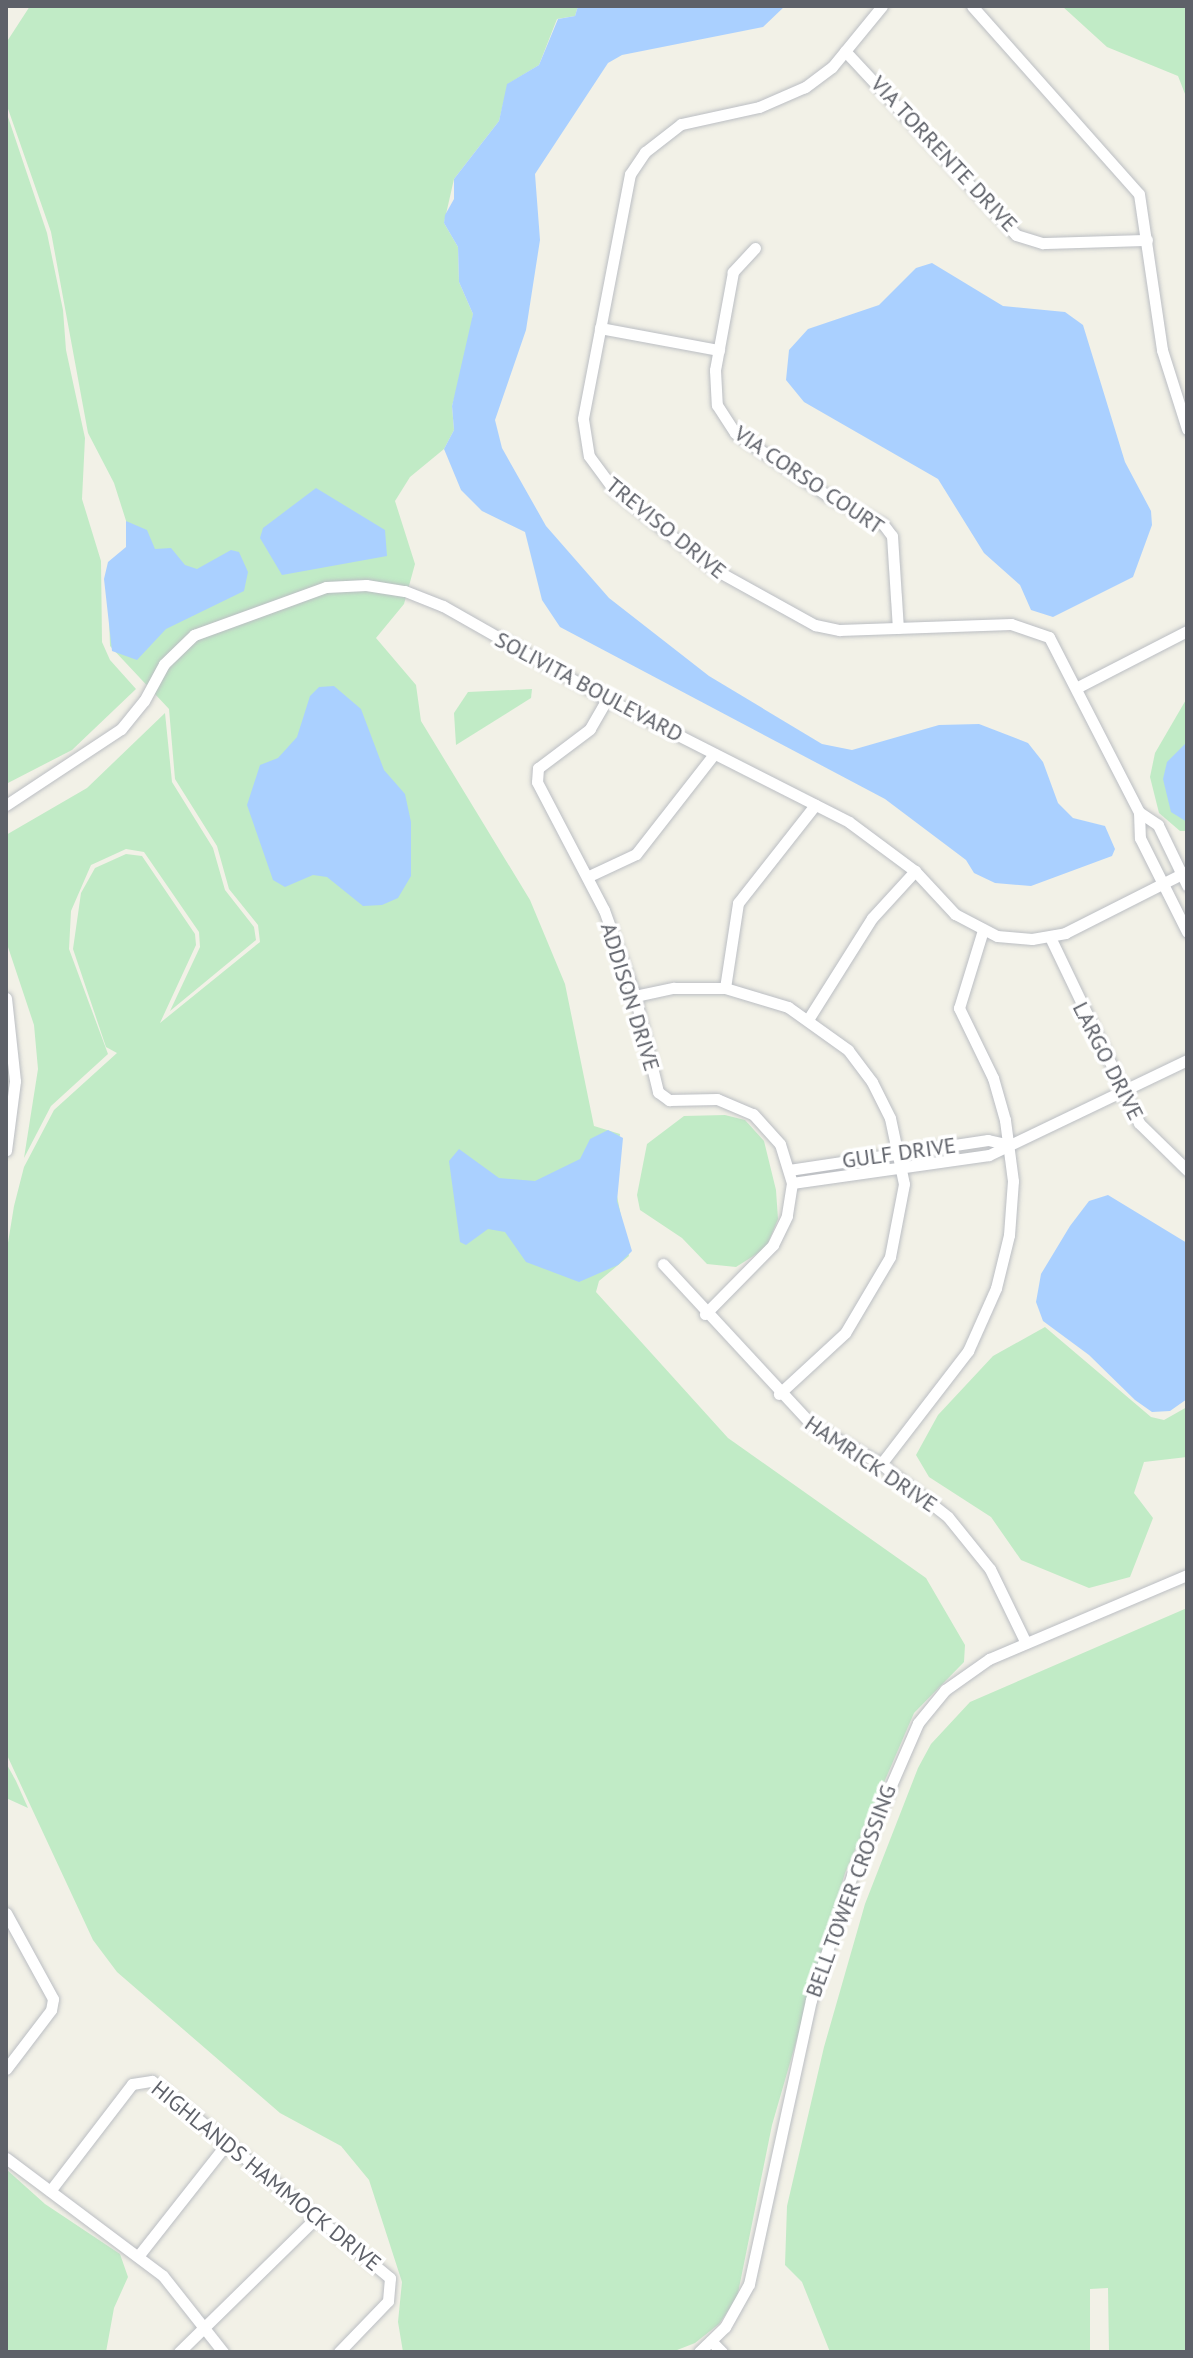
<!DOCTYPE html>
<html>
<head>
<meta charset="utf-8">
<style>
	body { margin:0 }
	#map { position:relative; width:1193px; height:2358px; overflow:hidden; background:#f2f1e7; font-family:"PT Sans",sans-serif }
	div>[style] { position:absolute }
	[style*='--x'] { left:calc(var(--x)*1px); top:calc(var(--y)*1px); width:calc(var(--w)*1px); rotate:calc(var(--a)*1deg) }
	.green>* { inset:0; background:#c1ebc6 }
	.water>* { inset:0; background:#aad0ff }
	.roads { filter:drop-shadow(0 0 2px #bbbec3) drop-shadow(0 0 2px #bbbec3) }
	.street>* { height:11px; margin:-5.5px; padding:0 5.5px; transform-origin:5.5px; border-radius:5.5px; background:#fff }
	span { translate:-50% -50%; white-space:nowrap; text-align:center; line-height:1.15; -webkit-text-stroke:7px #fff; paint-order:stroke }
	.street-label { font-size:22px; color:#5e6169 }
	.frame { position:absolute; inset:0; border:8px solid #5e6169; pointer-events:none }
</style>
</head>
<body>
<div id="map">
	<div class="green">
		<div style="clip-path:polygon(30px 6px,578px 6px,575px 16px,557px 19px,539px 65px,508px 84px,499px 121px,454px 179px,444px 223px,458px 247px,459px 282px,473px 314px,470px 343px,452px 406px,454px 430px,444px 449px,410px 477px,395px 501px,415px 564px,404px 604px,376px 638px,416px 685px,421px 721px,530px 900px,565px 984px,594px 1126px,620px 1134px,615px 1186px,629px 1256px,599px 1281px,596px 1292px,728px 1438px,926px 1578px,965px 1645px,964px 1662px,914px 1713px,845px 1873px,772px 2125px,737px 2298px,719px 2324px,695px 2343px,672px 2352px,403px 2352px,398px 2322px,402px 2282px,369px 2180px,341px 2146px,280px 2113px,117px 1972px,93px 1940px,6px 1753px,7px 1249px,14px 1206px,24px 1167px,54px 1110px,117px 1053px,106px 1047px,73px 949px,81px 893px,95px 868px,126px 854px,142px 856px,195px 934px,196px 945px,160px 1023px,260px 942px,258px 925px,229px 889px,217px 846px,175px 779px,169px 709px,110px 646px,108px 586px,135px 549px,114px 483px,88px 433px,51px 232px,6px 103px,6px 43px)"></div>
		<div style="clip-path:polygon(1062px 6px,1187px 6px,1187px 99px,1178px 76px,1107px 47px)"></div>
		<div style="clip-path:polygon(6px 111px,47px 233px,63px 310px,66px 350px,85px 438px,82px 499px,101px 561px,102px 642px,110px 660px,136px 689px,72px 750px,6px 784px)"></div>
		<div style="clip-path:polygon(532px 689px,531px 698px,456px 745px,454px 713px,468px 692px)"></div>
		<div style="clip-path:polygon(1187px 698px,1187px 831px,1180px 831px,1159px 813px,1150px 777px,1155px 753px)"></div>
		<div style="clip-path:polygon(165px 713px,172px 782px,213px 848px,225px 890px,254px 927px,256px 940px,170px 1011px,200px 947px,199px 932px,144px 852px,126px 849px,91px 865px,71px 911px,69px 949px,108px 1054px,51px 1106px,24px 1158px,38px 1069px,34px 1025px,6px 941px,6px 835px,87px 788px)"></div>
		<div style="clip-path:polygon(725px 1115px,745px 1120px,764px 1141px,776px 1190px,778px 1219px,766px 1248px,736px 1267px,707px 1264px,682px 1238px,640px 1210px,637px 1195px,647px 1144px,684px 1116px)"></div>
		<div style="clip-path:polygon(1045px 1327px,1151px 1417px,1164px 1420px,1187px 1407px,1187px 1457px,1144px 1462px,1134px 1493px,1153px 1518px,1130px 1577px,1089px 1588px,1021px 1560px,991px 1517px,929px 1477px,916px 1455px,938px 1415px,993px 1356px)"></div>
		<div style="clip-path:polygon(1187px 1608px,1187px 2352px,1109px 2352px,1108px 2288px,1090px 2289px,1090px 2352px,830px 2352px,802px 2282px,785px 2265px,787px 2206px,824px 2047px,865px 1904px,918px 1768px,931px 1744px,970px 1702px)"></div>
		<div style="clip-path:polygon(6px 1763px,16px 1781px,28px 1808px,6px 1798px)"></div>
		<div style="clip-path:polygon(6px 2169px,45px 2204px,120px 2254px,128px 2277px,114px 2308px,106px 2352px,6px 2352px)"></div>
	</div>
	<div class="water">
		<div style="clip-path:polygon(578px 6px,785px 6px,763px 27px,622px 55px,608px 63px,535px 174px,540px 240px,526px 330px,495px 420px,502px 448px,546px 526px,609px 598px,709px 676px,822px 744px,852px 750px,939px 725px,979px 724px,1028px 743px,1043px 762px,1058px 803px,1073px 818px,1105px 826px,1115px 849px,1112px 856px,1031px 886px,995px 883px,974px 873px,966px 860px,885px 799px,560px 627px,542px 600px,525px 532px,482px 511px,461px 490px,444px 449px,454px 430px,452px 406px,473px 314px,459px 282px,458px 247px,444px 223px,445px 215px,454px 199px,454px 179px,499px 121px,507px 84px,539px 65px,558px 19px,575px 16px)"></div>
		<div style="clip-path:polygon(932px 263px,1003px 306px,1065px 312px,1083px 325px,1125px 462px,1151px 511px,1152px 525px,1133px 577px,1053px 617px,1031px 610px,1020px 585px,984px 553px,938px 479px,804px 402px,786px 380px,789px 350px,808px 329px,879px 305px,916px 268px)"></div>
		<div style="clip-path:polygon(316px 488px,385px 530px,387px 556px,282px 575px,260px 538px,263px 528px)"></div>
		<div style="clip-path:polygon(126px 521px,147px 530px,155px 549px,171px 548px,185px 565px,197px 569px,231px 550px,239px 552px,248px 572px,244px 591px,166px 629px,137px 660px,112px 651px,104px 579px,108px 562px,126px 547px)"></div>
		<div style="clip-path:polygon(334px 686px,361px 709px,384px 770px,405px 794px,411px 822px,411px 876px,398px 898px,382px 905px,363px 906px,327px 877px,313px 875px,285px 887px,273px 880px,247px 805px,260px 765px,278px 758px,297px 737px,310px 696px,319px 687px)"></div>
		<div style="clip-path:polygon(1187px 742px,1187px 822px,1171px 812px,1163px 779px,1167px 762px)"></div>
		<div style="clip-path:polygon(608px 1130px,623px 1138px,617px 1201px,632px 1251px,618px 1265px,579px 1282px,526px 1262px,505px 1232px,488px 1229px,466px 1245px,460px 1242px,449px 1161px,459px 1149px,499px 1178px,535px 1181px,580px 1159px,590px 1139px)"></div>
		<div style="clip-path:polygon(1108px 1195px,1187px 1243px,1187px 1399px,1170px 1411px,1152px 1412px,1135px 1400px,1089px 1355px,1043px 1321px,1036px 1302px,1041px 1274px,1070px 1226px,1089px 1201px)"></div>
	</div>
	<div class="roads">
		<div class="street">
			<div style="--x:882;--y:6;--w:79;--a:129.3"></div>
			<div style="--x:832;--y:67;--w:34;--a:143"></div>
			<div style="--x:805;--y:87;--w:50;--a:156.5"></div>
			<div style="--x:759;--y:107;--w:80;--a:167.7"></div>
			<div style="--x:681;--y:124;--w:46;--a:142.1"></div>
			<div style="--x:645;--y:152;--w:27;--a:124"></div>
			<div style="--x:630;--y:174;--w:249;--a:100.9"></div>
			<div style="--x:583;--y:419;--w:37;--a:81"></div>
			<div style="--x:589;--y:456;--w:42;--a:53.7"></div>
			<div style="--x:614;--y:490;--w:125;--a:38.5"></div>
			<div style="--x:712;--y:568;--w:118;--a:29"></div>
			<div style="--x:815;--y:625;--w:25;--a:12"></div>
			<div style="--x:839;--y:630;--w:172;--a:-2"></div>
			<div style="--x:1011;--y:624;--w:40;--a:18.9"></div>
			<div style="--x:1049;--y:637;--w:197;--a:62.8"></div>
			<div style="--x:1139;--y:812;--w:23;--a:34"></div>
			<div style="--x:1158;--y:825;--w:67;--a:64.2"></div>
			<div style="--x:972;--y:6;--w:251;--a:48.4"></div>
			<div style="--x:1139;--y:194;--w:158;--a:81.6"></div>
			<div style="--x:1162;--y:350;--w:83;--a:72.4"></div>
			<div style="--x:845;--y:51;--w:251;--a:47.1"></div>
			<div style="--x:1016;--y:235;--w:28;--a:17"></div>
			<div style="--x:1043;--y:243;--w:104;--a:-1.7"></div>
			<div style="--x:755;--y:248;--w:33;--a:133"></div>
			<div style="--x:733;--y:272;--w:100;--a:100.4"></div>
			<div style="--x:715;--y:370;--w:35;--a:87"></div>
			<div style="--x:717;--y:405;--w:33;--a:57"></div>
			<div style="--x:735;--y:433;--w:112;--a:34.1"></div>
			<div style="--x:828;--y:496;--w:62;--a:27"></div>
			<div style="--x:883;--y:524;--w:15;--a:53"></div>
			<div style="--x:892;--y:536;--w:92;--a:86.3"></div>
			<div style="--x:600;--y:328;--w:121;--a:10.5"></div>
			<div style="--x:1076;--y:688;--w:125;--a:-27.2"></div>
			<div style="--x:607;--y:699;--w:34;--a:120"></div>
			<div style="--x:590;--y:729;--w:65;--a:143.1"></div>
			<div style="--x:538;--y:768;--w:14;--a:94"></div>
			<div style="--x:537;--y:782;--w:144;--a:62.4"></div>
			<div style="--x:604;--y:910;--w:91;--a:70.2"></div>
			<div style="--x:635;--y:996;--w:99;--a:76.5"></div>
			<div style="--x:658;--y:1092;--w:14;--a:36"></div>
			<div style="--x:669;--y:1100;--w:48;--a:-1.2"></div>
			<div style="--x:717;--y:1099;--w:39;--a:23"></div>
			<div style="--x:753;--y:1114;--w:40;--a:48"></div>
			<div style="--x:780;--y:1144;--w:41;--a:72.9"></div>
			<div style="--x:792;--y:1183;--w:33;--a:99"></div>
			<div style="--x:787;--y:1216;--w:32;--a:116"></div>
			<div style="--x:773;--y:1245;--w:97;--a:134.6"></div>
			<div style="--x:6;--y:805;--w:138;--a:-33.5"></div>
			<div style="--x:121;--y:729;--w:36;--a:-51"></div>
			<div style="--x:144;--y:701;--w:42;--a:-61.6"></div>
			<div style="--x:164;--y:664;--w:42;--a:-44"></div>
			<div style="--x:194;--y:635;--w:140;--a:-20"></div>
			<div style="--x:326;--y:587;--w:40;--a:-2.9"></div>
			<div style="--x:366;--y:585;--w:39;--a:9"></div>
			<div style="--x:405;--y:591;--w:41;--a:21.5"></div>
			<div style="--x:443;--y:606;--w:189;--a:29.6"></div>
			<div style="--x:607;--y:699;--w:271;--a:26.9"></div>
			<div style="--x:849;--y:822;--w:82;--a:36.6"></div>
			<div style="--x:915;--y:871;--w:59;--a:47.1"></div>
			<div style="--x:955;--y:914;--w:47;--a:27.6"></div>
			<div style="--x:997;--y:936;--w:35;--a:5"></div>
			<div style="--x:1032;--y:939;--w:34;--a:-10"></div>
			<div style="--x:1065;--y:933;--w:136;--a:-26.8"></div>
			<div style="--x:1139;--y:812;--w:26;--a:88"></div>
			<div style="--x:1140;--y:838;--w:105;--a:63.4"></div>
			<div style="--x:589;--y:876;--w:52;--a:-25.1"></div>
			<div style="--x:636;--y:854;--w:127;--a:-52"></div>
			<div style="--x:1050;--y:937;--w:206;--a:64.4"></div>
			<div style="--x:1139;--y:1123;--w:67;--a:44.4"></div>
			<div style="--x:725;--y:988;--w:86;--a:-81.3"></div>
			<div style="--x:738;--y:903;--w:125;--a:-51.8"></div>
			<div style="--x:635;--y:996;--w:40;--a:-12"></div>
			<div style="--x:674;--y:988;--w:51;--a:0"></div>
			<div style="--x:725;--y:988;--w:66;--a:16.8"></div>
			<div style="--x:788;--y:1007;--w:74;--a:35.6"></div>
			<div style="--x:848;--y:1050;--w:40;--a:53"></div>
			<div style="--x:872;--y:1082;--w:40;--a:63.4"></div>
			<div style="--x:890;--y:1118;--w:67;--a:78"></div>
			<div style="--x:904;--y:1184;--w:74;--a:100.9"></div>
			<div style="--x:890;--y:1257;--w:88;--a:120.6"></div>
			<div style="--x:845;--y:1333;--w:90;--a:137.3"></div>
			<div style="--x:6;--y:998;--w:83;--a:83.8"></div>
			<div style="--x:15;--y:1081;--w:70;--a:97.4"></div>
			<div style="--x:809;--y:1018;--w:118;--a:-57.8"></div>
			<div style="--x:872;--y:918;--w:64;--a:-47.5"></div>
			<div style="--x:789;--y:1170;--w:201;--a:-8.6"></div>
			<div style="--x:988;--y:1140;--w:22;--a:13"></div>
			<div style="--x:792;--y:1183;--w:199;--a:-8.1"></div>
			<div style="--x:989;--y:1155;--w:220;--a:-25.6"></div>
			<div style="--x:663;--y:1264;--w:218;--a:47.2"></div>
			<div style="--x:811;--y:1424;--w:81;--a:29.7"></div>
			<div style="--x:881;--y:1464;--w:85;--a:38.3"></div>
			<div style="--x:948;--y:1517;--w:67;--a:51.1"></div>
			<div style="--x:990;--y:1569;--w:82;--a:64.1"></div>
			<div style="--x:881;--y:1464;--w:143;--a:-52.4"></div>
			<div style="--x:968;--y:1351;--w:69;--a:-66"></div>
			<div style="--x:996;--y:1288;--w:55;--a:-76.2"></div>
			<div style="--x:1009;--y:1235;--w:54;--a:-85.8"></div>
			<div style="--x:1013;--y:1181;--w:62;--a:-97.5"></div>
			<div style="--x:1005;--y:1120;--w:44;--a:-105.9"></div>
			<div style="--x:993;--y:1078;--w:78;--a:-115.9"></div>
			<div style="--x:959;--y:1008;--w:82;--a:-72.9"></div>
			<div style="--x:6;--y:1913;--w:98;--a:61.3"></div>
			<div style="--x:53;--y:1999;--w:11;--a:100"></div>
			<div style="--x:51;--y:2010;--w:74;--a:127.3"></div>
			<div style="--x:6;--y:2158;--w:196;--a:36.9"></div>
			<div style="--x:163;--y:2276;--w:97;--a:51.7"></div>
			<div style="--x:50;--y:2191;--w:135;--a:-52.5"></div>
			<div style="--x:132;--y:2084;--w:20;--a:-9"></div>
			<div style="--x:152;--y:2081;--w:309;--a:39.6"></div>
			<div style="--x:390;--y:2278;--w:23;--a:95"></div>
			<div style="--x:388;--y:2301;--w:71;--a:133.9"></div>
			<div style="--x:139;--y:2255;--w:144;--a:-51.8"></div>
			<div style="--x:711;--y:2341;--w:16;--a:45"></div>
			<div style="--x:179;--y:2352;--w:194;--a:-44.4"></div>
			<div style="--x:699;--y:2352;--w:36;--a:-44"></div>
			<div style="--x:725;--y:2327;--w:49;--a:-60.8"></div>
			<div style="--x:749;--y:2284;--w:291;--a:-77.7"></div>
			<div style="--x:811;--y:2000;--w:132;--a:-71.8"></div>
			<div style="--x:852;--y:1875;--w:166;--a:-66.5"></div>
			<div style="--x:918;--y:1723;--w:43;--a:-50.7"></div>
			<div style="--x:945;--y:1690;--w:54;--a:-35.2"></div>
			<div style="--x:989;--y:1659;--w:215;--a:-23"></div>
		</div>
	</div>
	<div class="street-label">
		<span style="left:944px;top:154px;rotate:47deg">VIA TORRENTE DRIVE</span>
		<span style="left:809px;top:480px;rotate:34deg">VIA CORSO COURT</span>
		<span style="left:666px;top:528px;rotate:39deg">TREVISO DRIVE</span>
		<span style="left:589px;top:687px;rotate:28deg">SOLIVITA BOULEVARD</span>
		<span style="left:630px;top:997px;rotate:73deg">ADDISON DRIVE</span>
		<span style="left:1108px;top:1061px;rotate:63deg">LARGO DRIVE</span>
		<span style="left:899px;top:1153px;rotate:-8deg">GULF DRIVE</span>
		<span style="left:871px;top:1464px;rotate:34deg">HAMRICK DRIVE</span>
		<span style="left:851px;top:1891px;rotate:-70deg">BELL TOWER CROSSING</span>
		<span style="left:266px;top:2176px;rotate:39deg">HIGHLANDS HAMMOCK DRIVE</span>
	</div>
	<div class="frame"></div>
</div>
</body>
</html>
